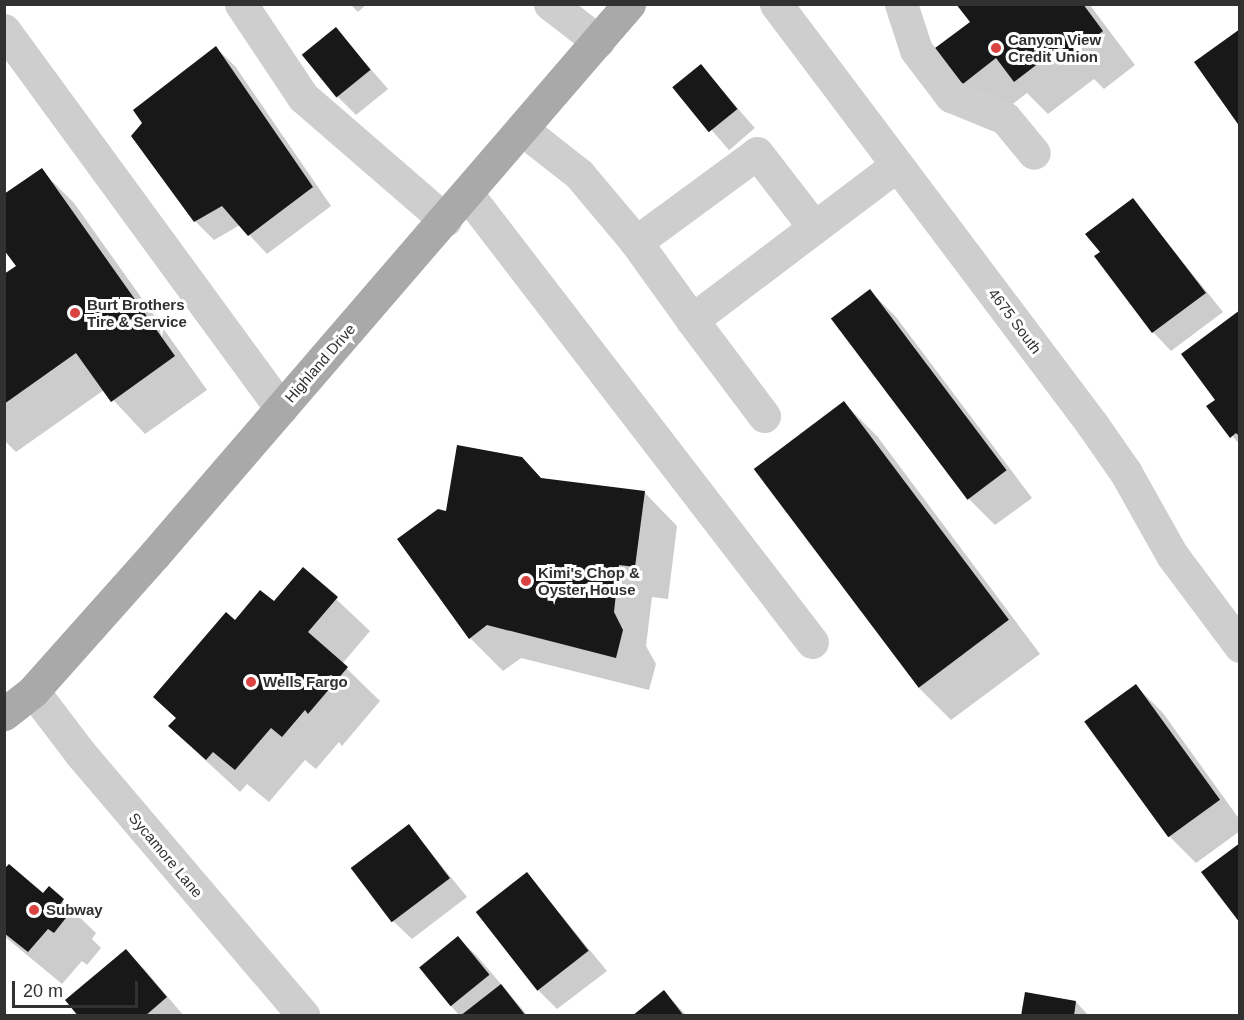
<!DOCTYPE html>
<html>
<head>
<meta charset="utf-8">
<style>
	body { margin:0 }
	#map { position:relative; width:1244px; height:1020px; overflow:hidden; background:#fff; font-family:Helvetica,sans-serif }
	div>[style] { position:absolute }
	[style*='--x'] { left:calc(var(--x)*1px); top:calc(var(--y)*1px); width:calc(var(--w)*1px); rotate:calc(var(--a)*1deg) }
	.shadow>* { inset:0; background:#0003; transform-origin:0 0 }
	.building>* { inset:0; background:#181818; transform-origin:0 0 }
	.minor>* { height:33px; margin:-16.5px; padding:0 16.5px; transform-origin:16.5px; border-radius:16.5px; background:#cecece }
	.major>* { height:33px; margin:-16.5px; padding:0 16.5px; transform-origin:16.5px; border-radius:16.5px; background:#a9a9a9 }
	.dots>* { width:16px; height:16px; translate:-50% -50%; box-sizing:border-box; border:3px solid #fff; border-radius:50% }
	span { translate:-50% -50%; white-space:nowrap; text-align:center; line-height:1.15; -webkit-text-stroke:6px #fff; paint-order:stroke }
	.poi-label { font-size:15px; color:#313131; font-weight:700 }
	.left { translate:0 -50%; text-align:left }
	.street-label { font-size:15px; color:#313131 }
	.frame { position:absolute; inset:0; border:6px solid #313131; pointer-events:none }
	.scale { position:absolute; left:12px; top:981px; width:126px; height:27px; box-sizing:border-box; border:3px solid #313131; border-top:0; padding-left:8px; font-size:18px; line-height:21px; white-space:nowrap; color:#313131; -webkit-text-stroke:4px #fff; paint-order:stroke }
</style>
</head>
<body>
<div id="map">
	<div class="shadow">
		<div style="clip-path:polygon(350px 4px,367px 4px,358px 12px)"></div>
		<div style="clip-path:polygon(958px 4px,1089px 4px,1135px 65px,1104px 89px,1094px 79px,1048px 114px,1027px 93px,993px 119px,960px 86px,972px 23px)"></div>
		<div style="clip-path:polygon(336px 29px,388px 89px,356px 115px,338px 97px)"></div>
		<div style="clip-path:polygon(216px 48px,235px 66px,331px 206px,267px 254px,240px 225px,214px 240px,195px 221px)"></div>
		<div style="left:701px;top:66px;width:82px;height:34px;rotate:49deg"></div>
		<div style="clip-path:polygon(41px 170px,74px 203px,207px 390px,145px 434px,104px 390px,16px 452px,4px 440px,4px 276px,18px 266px)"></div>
		<div style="clip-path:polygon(1133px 200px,1223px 312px,1171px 351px,1153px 332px,1102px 253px)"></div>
		<div style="clip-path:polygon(870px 291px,896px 317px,1032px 498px,995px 525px,969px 499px)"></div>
		<div style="clip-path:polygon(1240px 312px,1240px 445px,1208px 406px,1217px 400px)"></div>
		<div style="clip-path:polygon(844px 403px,877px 436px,1040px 654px,951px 720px,918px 687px)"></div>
		<div style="clip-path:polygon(542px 479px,644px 492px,677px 526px,668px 599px,652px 597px,646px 646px,656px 664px,649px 690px,521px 658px,503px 671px,470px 638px,447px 512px)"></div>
		<div style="clip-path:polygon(304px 569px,370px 631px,342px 664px,380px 701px,342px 746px,339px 742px,316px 769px,305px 760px,269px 802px,247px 784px,240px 792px,204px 759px,170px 726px,177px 719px,155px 697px,235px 622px,274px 603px)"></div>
		<div style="clip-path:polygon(1136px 686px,1163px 713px,1240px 820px,1240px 831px,1196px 863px,1169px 836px)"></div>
		<div style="clip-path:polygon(409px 826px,467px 897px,412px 939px,393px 921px)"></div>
		<div style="clip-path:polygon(4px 871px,43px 895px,49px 888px,96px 933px,92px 939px,101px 948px,87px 965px,82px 961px,62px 984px,4px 936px)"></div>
		<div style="clip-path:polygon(527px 874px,607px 971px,557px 1009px,539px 991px)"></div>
		<div style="clip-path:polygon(458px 938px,477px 956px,528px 1016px,460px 1016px,451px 1006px,421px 968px)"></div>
		<div style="clip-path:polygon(126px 951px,144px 969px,184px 1016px,80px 1016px)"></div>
		<div style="clip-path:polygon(664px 992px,687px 1016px,634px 1016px)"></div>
		<div style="clip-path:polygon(1076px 1002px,1089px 1016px,1023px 1016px)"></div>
	</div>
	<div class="building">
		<div style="clip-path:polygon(956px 4px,1083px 4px,1103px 31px,1069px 57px,1061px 46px,1014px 82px,996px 58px,959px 87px,931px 51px,970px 22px)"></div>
		<div style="left:336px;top:27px;width:55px;height:44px;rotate:51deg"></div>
		<div style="clip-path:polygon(1240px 29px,1240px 127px,1194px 62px)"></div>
		<div style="clip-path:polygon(216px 46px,313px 187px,248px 236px,222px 206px,194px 222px,131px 136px,142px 123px,133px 110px)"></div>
		<div style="left:701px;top:64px;width:58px;height:37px;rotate:51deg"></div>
		<div style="clip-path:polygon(42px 168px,175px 356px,111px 402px,76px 353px,4px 404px,4px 274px,16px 266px,4px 250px,4px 194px)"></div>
		<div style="clip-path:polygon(1133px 198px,1206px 293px,1152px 333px,1094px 256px,1100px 252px,1085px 234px)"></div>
		<div style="left:870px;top:289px;width:227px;height:49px;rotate:53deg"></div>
		<div style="clip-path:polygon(1240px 310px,1240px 437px,1236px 433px,1230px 438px,1206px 406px,1215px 400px,1181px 354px)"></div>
		<div style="left:844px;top:401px;width:274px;height:113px;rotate:53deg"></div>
		<div style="clip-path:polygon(457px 445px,522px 457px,541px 478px,645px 491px,635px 567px,619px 565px,614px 612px,623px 630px,616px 658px,487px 625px,469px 639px,397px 539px,438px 509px,446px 511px)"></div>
		<div style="clip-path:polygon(303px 567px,338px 597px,308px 632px,348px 667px,308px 714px,305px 710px,282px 737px,271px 728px,235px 770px,213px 752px,206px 760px,168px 726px,176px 718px,153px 697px,226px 612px,235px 620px,260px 590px,274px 601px)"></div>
		<div style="left:1136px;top:684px;width:143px;height:64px;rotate:54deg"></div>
		<div style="left:409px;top:824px;width:68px;height:73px;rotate:53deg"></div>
		<div style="clip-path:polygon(1240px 843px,1240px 923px,1201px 872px)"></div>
		<div style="clip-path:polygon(9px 864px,43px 893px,49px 886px,64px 899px,59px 906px,69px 914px,54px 933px,48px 929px,28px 952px,4px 933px,4px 869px)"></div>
		<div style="left:527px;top:872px;width:100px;height:65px;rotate:52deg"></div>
		<div style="left:458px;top:936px;width:50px;height:50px;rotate:51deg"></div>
		<div style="clip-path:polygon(126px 949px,167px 997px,145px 1016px,78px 1016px,65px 1000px)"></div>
		<div style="clip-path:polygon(501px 984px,526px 1016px,460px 1016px)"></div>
		<div style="clip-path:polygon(664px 990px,684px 1016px,632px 1016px)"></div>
		<div style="clip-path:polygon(1025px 992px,1076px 1001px,1074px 1016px,1021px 1016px)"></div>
	</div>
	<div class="minor">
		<div style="--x:241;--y:4;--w:112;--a:56.3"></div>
		<div style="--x:303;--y:97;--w:188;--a:40.9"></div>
		<div style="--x:550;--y:4;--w:61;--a:37.6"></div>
		<div style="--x:776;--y:4;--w:526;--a:53.04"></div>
		<div style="--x:1092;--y:424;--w:60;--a:55.2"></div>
		<div style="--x:1126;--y:473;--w:94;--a:60.7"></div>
		<div style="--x:1172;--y:555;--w:114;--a:53.2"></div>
		<div style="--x:901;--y:4;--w:48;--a:71.9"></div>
		<div style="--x:916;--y:50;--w:58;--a:52.7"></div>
		<div style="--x:951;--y:96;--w:58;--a:22.2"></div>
		<div style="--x:1005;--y:118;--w:45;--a:50.4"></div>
		<div style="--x:4;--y:30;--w:469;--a:53.8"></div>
		<div style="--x:523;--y:130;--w:71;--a:38.2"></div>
		<div style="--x:579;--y:174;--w:89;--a:50"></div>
		<div style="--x:636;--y:242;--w:96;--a:54.3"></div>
		<div style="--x:692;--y:320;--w:257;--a:-37.1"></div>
		<div style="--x:468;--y:195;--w:564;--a:52.42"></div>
		<div style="--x:636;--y:242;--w:150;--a:-36.3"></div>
		<div style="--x:757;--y:153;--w:93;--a:52.4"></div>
		<div style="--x:692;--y:320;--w:120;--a:53.1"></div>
		<div style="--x:33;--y:691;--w:78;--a:52.8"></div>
		<div style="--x:80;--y:753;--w:345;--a:49.6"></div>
	</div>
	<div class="major">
		<div style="--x:4;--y:714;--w:37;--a:-38"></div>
		<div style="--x:33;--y:691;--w:183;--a:-48.3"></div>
		<div style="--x:155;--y:554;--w:726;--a:-49.24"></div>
	</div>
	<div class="dots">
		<div style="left:996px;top:48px;background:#d94342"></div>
		<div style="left:75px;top:313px;background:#d94342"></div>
		<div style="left:526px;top:581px;background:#d94342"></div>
		<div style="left:251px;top:682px;background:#d94342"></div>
		<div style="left:34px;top:910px;background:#d94342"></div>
	</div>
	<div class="poi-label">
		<span class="left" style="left:1008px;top:48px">Canyon View<br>Credit Union</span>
		<span class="left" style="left:87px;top:313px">Burt Brothers<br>Tire &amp; Service</span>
		<span class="left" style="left:538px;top:581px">Kimi's Chop &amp;<br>Oyster House</span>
		<span class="left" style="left:263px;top:682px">Wells Fargo</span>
		<span class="left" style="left:46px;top:910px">Subway</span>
	</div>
	<div class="street-label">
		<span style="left:1015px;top:321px;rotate:53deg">4675 South</span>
		<span style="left:320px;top:363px;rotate:-49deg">Highland Drive</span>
		<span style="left:166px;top:855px;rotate:50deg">Sycamore Lane</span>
	</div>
	<div class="frame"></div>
	<div class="scale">20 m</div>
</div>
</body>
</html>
